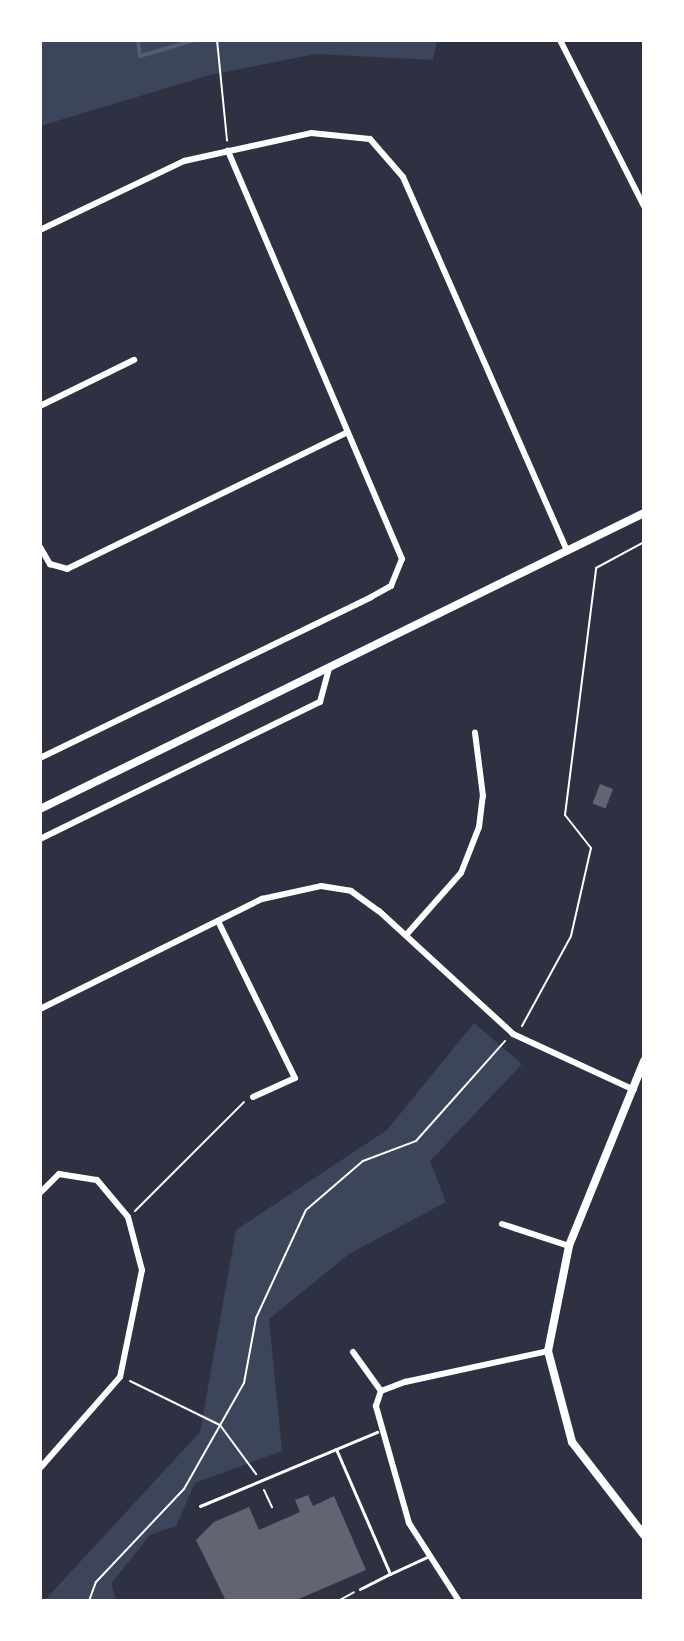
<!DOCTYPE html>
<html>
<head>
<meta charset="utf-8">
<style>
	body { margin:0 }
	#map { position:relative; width:684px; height:1641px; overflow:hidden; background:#2d3142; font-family:Karla,sans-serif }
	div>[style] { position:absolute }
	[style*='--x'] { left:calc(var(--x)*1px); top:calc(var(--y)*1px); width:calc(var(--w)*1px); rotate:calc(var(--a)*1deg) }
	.green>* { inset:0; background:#3c4559 }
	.stream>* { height:4px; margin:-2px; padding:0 2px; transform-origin:2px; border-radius:2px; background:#4f5d75 }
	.building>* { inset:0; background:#626471; transform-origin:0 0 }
	.path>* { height:2px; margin:-1px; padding:0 1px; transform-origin:1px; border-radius:1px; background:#fff }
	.service>* { height:3px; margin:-1.5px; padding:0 1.5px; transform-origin:1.5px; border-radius:1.5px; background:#fff }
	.minor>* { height:6px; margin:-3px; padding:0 3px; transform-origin:3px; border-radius:3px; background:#fff }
	.tertiary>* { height:8px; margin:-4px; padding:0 4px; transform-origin:4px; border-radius:4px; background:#fff }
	span { translate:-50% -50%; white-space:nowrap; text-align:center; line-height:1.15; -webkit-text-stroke:7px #fff; paint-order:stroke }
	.frame { position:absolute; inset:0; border:42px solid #fff; pointer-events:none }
</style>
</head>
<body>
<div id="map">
	<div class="green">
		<div style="clip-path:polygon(40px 40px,437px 40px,433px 60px,316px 54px,210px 75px,40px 126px)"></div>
		<div style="clip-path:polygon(474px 1023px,522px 1064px,430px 1161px,446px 1202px,349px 1254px,269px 1319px,282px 1451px,195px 1483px,176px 1526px,150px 1535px,111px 1584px,117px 1601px,44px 1601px,200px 1432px,236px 1230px,387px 1130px)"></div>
	</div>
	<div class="stream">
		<div style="--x:138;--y:40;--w:16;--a:83"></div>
		<div style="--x:140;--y:56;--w:57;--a:-16.2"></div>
	</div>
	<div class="building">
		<div style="left:600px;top:784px;width:14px;height:21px;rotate:21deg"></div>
		<div style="clip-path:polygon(308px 1495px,313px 1506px,334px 1496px,366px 1570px,294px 1601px,226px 1601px,196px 1540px,214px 1522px,249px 1507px,259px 1530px,300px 1512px,295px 1500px)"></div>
	</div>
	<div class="path">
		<div style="--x:217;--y:40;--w:101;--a:84.3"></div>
		<div style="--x:522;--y:1026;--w:102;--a:-61.4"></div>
		<div style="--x:571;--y:936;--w:90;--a:-77.2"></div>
		<div style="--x:591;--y:848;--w:42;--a:-128.2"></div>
		<div style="--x:565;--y:815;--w:249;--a:-82.8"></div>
		<div style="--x:596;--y:568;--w:55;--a:-28.4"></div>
		<div style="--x:135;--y:1211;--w:154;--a:-45"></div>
		<div style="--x:130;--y:1381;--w:100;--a:26.1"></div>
		<div style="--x:220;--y:1425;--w:61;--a:53.7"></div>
		<div style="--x:264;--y:1490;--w:19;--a:65"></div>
		<div style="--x:89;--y:1601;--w:20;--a:-70"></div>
		<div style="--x:96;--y:1582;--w:128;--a:-46.6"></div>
		<div style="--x:184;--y:1489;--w:122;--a:-60.5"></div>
		<div style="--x:244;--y:1383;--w:66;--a:-79.5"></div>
		<div style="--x:256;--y:1318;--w:119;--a:-65.2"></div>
		<div style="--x:306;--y:1210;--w:75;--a:-40.7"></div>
		<div style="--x:363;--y:1161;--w:57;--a:-20.7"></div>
		<div style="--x:416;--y:1141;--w:134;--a:-48.3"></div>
		<div style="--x:338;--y:1601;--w:18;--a:-29"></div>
	</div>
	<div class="service">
		<div style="--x:336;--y:1449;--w:136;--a:66.6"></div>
		<div style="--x:390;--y:1574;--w:41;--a:-24.7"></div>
		<div style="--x:200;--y:1506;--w:192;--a:-22.7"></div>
		<div style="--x:360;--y:1589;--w:34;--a:-27"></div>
	</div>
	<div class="minor">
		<div style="--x:560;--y:40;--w:186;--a:63.2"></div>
		<div style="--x:40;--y:230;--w:160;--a:-25.6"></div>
		<div style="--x:184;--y:161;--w:130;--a:-12.4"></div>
		<div style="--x:311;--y:133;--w:59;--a:5.8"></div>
		<div style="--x:370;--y:139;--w:50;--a:49"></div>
		<div style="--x:403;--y:177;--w:406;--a:66.3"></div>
		<div style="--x:40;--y:406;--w:105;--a:-26.1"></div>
		<div style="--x:40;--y:547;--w:20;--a:60"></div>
		<div style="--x:50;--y:564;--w:18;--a:16"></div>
		<div style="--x:67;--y:569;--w:310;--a:-26"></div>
		<div style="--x:40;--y:758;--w:368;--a:-25.9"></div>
		<div style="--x:371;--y:597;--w:23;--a:-29"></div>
		<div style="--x:391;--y:586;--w:29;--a:-68"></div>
		<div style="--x:402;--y:559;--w:444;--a:-113.1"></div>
		<div style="--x:40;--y:839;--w:312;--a:-26.1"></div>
		<div style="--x:320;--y:702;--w:34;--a:-75"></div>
		<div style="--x:218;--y:921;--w:175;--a:63.9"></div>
		<div style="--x:295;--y:1078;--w:46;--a:155.7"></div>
		<div style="--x:407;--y:934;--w:81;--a:-48.5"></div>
		<div style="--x:461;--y:873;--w:49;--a:-68.6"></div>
		<div style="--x:479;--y:827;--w:31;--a:-83"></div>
		<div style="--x:483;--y:796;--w:64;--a:-97.2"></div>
		<div style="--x:40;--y:1009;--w:248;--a:-26.4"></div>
		<div style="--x:262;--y:899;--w:60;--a:-12.4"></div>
		<div style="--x:321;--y:886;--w:30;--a:9"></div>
		<div style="--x:351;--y:891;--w:34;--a:36"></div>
		<div style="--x:379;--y:911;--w:182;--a:42.5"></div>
		<div style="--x:513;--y:1034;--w:133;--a:24.8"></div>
		<div style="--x:40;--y:1193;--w:27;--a:-45"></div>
		<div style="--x:59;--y:1174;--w:38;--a:9"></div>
		<div style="--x:97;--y:1180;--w:48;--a:50"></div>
		<div style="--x:128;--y:1217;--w:55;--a:75.2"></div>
		<div style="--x:142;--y:1270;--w:109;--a:101.6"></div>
		<div style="--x:120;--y:1377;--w:121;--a:131.3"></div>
		<div style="--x:502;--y:1224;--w:71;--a:18.2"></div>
		<div style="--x:353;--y:1352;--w:48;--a:54.3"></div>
		<div style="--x:459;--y:1601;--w:93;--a:-122.7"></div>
		<div style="--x:409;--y:1523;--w:122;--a:-105.8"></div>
		<div style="--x:376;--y:1406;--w:16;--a:-72"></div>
		<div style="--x:381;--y:1391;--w:26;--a:-21"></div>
		<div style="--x:405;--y:1382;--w:146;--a:-12.2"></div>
	</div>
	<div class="tertiary">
		<div style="--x:40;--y:809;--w:673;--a:-26.11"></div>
		<div style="--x:644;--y:1061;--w:200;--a:112.1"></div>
		<div style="--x:569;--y:1246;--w:107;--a:101.3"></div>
		<div style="--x:548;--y:1351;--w:94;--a:75.2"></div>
		<div style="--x:572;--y:1442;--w:118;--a:52.3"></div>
	</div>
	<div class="frame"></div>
</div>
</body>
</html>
